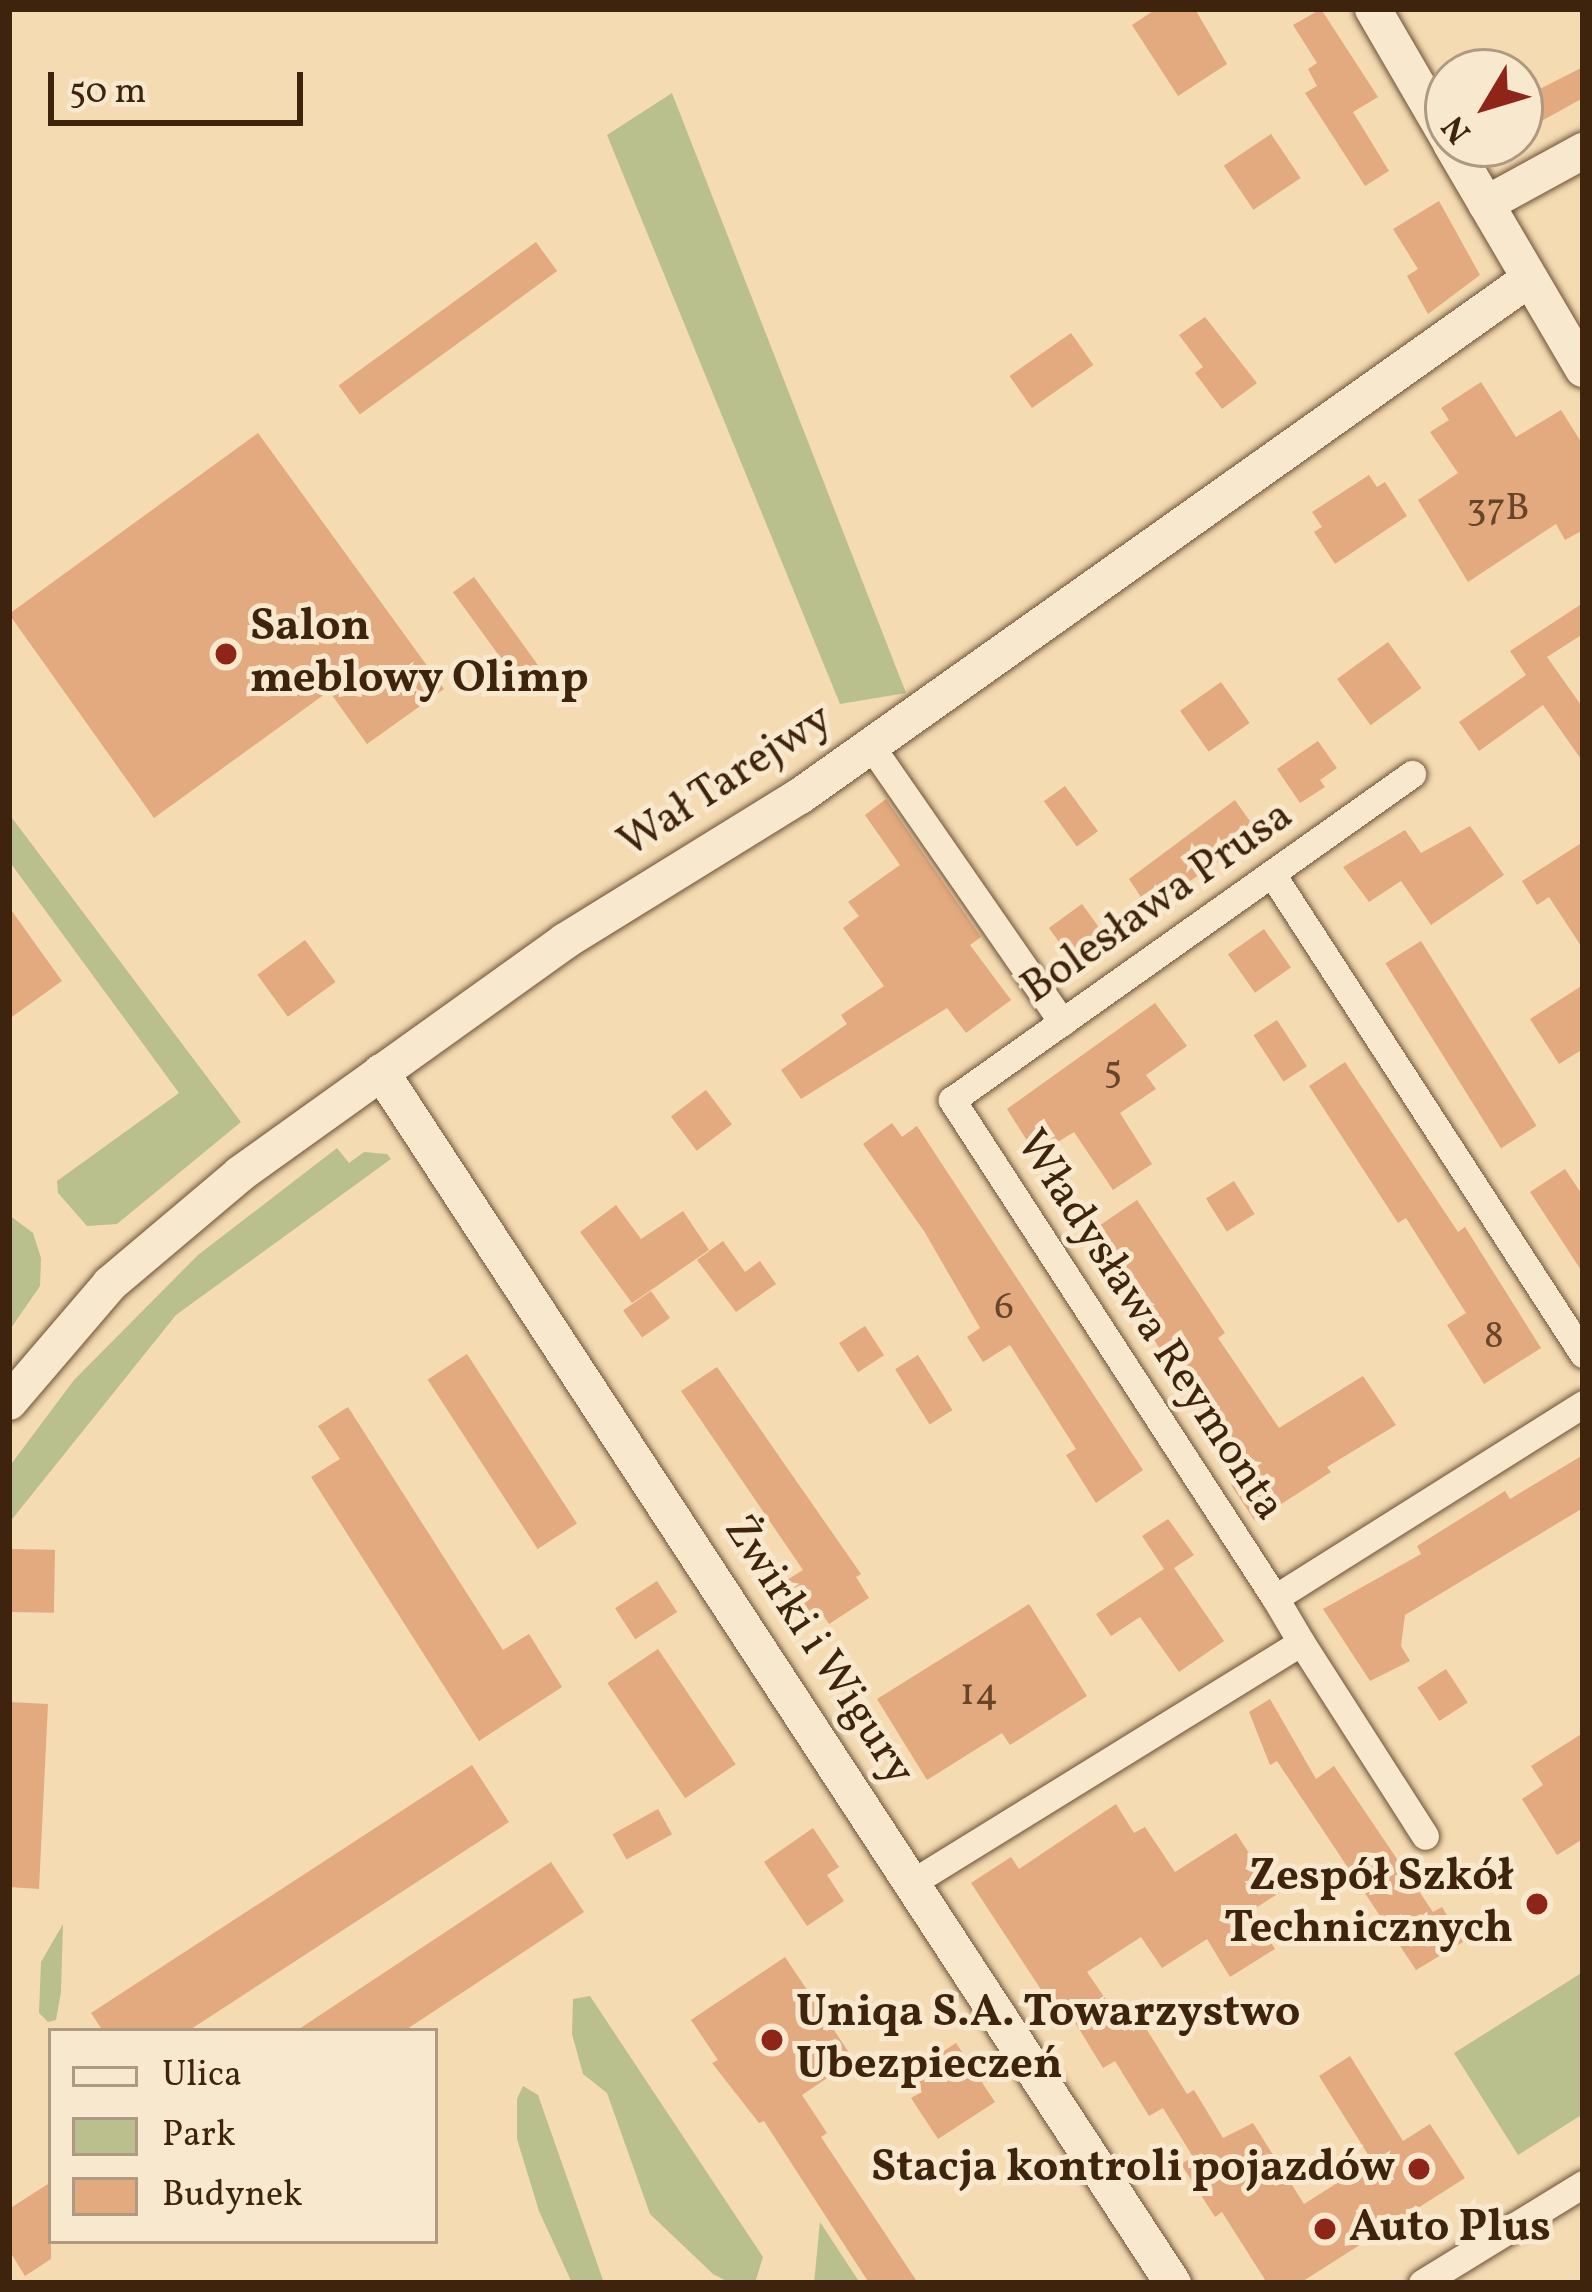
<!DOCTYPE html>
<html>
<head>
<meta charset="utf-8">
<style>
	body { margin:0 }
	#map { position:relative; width:1592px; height:2292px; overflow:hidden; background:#f5dbb2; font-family:Vollkorn,serif }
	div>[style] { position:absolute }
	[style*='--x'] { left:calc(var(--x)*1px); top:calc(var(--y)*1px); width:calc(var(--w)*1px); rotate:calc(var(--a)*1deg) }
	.green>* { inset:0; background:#bac08d }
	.building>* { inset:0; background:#e3a97f; transform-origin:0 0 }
	.roads { filter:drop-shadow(0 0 3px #6c5236) drop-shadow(0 0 3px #6c5236) }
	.minor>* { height:27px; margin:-13.5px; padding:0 13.5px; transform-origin:13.5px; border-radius:13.5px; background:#f8e8cd }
	.tertiary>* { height:36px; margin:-18px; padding:0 18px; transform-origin:18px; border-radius:18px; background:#f8e8cd }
	.dots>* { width:33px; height:33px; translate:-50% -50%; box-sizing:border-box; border:6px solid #f8e8cd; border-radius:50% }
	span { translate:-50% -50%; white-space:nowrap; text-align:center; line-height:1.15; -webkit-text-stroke:10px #f8e8cd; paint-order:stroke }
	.number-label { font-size:39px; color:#674529 }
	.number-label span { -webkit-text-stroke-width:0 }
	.poi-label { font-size:45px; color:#3e240c; font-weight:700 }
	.left { translate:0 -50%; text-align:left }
	.right { translate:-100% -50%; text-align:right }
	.street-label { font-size:45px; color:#3e240c }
	.frame { position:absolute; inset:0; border:12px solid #3e240c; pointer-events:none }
	.legend { position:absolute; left:48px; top:2028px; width:390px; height:216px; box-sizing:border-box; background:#f8e8cd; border:3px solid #ae9a80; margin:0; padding:15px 21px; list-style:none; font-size:36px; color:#3e240c }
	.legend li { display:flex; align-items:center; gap:24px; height:60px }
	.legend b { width:60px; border:3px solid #ae9a80 }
	.north { position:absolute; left:1424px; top:48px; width:120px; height:120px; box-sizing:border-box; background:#f8e8cd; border:3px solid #ae9a80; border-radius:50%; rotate:232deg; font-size:33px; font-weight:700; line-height:48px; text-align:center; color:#3e240c }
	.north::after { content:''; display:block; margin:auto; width:42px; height:54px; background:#8f2418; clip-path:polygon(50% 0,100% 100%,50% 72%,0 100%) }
	.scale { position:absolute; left:48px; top:72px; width:255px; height:54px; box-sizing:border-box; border:6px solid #3e240c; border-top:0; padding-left:15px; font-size:36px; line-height:42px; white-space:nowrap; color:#3e240c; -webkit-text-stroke:9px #f8e8cd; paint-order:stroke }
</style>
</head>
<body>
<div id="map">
	<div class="green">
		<div style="clip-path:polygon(672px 93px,906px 693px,840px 704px,607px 135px)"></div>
		<div style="clip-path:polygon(9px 814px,241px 1122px,117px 1224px,87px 1226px,58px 1193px,57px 1181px,179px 1093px,9px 861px)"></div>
		<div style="clip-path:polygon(337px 1148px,349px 1163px,364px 1152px,387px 1154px,391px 1159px,176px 1315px,9px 1523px,9px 1467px,74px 1380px,198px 1255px)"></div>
		<div style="clip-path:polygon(9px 1215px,33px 1233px,41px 1258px,40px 1286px,9px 1331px)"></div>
		<div style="clip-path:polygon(63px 1924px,61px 1992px,56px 2020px,48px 2022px,39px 2013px,41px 1962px)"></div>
		<div style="clip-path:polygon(1583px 1972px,1583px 2114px,1518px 2155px,1454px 2053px)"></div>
		<div style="clip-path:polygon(590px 1996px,763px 2257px,755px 2283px,730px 2283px,713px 2274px,650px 2214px,607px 2093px,583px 2074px,572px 2034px,573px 1999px)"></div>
		<div style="clip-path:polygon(523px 2086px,538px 2095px,604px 2283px,572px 2283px,539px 2211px,517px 2139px,517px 2099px)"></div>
		<div style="clip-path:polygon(820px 2222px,860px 2283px,814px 2283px)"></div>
	</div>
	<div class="building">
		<div style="clip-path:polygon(1156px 9px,1195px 9px,1227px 64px,1178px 96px,1132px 25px)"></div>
		<div style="clip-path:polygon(1321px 9px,1378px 97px,1353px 112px,1389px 171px,1365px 186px,1305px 93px,1317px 86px,1308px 69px,1317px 63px,1293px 25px)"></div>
		<div style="clip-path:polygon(1583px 67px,1583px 98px,1520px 133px,1520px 99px)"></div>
		<div style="left:1271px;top:134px;width:53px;height:57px;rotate:56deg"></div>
		<div style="clip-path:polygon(1439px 201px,1480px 275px,1428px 314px,1407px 276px,1418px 269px,1393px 229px)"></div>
		<div style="left:536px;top:242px;width:36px;height:244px;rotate:54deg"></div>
		<div style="clip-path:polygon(1205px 317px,1257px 383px,1222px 409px,1195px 373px,1203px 367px,1179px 335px)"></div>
		<div style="left:1071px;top:333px;width:39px;height:75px;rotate:55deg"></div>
		<div style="clip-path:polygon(1481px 382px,1516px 437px,1561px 410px,1583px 445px,1583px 530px,1565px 540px,1556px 524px,1468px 582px,1418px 500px,1458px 473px,1430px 432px,1449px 420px,1441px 408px)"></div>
		<div style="clip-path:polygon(258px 433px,444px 689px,367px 744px,329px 691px,154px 818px,9px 614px)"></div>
		<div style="clip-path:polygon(1369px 475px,1377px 487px,1385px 482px,1407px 516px,1335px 564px,1314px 532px,1322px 527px,1312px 512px)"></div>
		<div style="left:474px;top:577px;width:122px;height:26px;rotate:54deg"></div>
		<div style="clip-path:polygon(1583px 603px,1583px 634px,1547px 657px,1583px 708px,1583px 762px,1543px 705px,1479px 751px,1459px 722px,1526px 675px,1510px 651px)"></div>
		<div style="left:1388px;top:642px;width:57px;height:63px;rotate:54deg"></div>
		<div style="left:1221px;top:682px;width:50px;height:50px;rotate:55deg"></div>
		<div style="clip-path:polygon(1318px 741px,1337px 768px,1320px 780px,1325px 787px,1300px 803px,1277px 769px)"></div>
		<div style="left:1065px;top:786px;width:56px;height:26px;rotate:54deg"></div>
		<div style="clip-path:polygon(886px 799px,981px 937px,970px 945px,1011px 1000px,966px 1033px,947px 1008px,801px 1099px,781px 1070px,847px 1024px,841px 1015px,884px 986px,843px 928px,859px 916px,848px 902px,900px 865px,865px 815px)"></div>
		<div style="clip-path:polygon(1235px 800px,1259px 834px,1149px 909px,1129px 879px)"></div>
		<div style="clip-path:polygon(1470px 826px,1504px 875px,1431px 925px,1401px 881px,1369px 902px,1343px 867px,1405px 830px,1421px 853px)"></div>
		<div style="clip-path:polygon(1583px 842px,1583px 949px,1549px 897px,1537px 905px,1522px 881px)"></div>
		<div style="left:1082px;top:904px;width:42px;height:41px;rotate:54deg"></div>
		<div style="clip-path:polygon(9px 907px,62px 981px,9px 1019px)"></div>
		<div style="left:1264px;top:929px;width:47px;height:44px;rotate:55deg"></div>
		<div style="left:305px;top:940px;width:52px;height:59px;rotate:54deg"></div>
		<div style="left:1421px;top:941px;width:218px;height:42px;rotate:58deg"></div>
		<div style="clip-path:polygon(1583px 985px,1583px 1049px,1559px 1064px,1530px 1019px)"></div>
		<div style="clip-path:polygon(1155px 1003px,1187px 1046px,1146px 1075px,1156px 1089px,1120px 1113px,1152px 1164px,1113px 1190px,1074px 1132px,1036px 1155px,1007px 1109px)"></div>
		<div style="left:1277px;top:1020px;width:55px;height:28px;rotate:57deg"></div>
		<div style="clip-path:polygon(1345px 1062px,1458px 1232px,1465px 1227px,1541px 1348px,1484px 1384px,1447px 1325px,1466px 1313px,1406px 1218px,1398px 1223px,1309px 1086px)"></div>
		<div style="left:706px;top:1090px;width:43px;height:44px;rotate:53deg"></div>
		<div style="clip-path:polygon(892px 1123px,902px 1137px,917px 1126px,1143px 1470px,1096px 1503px,1066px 1455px,1076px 1449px,1010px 1345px,983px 1362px,967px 1337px,980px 1328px,924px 1231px,863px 1144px)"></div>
		<div style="clip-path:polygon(1565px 1169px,1583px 1196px,1583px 1273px,1530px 1192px)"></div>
		<div style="left:1234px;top:1181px;width:39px;height:33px;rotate:58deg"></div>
		<div style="clip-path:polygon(1137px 1200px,1225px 1333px,1218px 1338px,1279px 1428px,1363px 1376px,1396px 1425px,1327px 1467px,1331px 1472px,1255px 1521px,1231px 1485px,1254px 1470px,1183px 1361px,1172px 1368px,1087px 1234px)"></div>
		<div style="clip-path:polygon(616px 1205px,641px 1239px,683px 1211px,709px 1250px,632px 1303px,580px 1232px)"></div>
		<div style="clip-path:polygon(723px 1241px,745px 1272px,760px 1261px,776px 1284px,736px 1312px,697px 1260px)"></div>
		<div style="left:651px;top:1291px;width:33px;height:34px;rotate:55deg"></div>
		<div style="left:865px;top:1326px;width:35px;height:31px;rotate:57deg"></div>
		<div style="left:467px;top:1354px;width:202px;height:47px;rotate:57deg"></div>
		<div style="left:918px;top:1355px;width:65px;height:27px;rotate:58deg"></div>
		<div style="clip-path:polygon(717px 1367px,861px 1574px,856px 1577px,869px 1598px,829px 1624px,819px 1609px,810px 1614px,787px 1580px,803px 1570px,681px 1391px)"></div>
		<div style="clip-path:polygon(348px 1407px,503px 1650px,529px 1634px,562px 1687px,479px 1741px,311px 1477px,340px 1459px,318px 1426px)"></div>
		<div style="clip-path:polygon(1583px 1455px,1583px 1508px,1405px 1615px,1401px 1646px,1410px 1661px,1370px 1681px,1323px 1609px,1421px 1554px,1417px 1546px,1505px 1491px,1510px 1499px)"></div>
		<div style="clip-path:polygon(1168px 1519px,1194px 1555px,1174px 1568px,1224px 1641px,1179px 1672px,1140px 1617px,1111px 1636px,1096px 1614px,1164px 1569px,1142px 1536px)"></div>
		<div style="left:9px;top:1549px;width:46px;height:63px;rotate:1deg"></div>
		<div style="left:657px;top:1581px;width:37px;height:50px;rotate:57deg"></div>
		<div style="clip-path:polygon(1029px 1604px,1087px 1696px,1010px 1745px,1002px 1733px,927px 1780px,877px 1699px)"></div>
		<div style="left:658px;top:1649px;width:139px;height:61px;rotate:56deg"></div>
		<div style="left:1446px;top:1669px;width:40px;height:34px;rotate:57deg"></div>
		<div style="clip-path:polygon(1270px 1699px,1316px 1779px,1334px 1766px,1433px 1912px,1442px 1907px,1463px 1942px,1416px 1970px,1277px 1761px,1270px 1765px,1249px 1712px)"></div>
		<div style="clip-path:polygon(9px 1702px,48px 1704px,39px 1889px,9px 1887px)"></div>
		<div style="clip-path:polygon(1583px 1733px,1583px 1839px,1557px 1855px,1522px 1799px,1543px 1785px,1531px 1766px)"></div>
		<div style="clip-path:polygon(472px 1765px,509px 1822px,188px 2031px,103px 2031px,91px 2013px)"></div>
		<div style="clip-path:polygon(1116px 1804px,1134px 1833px,1145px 1827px,1175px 1872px,1236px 1833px,1276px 1895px,1251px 1911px,1275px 1949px,1230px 1977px,1207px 1939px,1162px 1968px,1141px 1937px,1087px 1972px,1122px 2023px,1137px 2014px,1187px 2094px,1194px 2090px,1223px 2138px,1253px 2123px,1304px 2204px,1372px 2161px,1319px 2076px,1350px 2056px,1403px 2141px,1430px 2124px,1465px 2178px,1300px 2283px,1267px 2283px,1222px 2212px,1215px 2217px,1181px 2164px,1193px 2157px,1163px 2108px,1149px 2116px,1115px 2061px,1103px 2068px,1068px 2011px,1059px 2017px,971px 1883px,1011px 1857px,1019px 1869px)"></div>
		<div style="left:658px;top:1809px;width:29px;height:52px;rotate:61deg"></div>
		<div style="clip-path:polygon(813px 1828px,839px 1867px,827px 1875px,844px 1901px,807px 1926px,764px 1862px)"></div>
		<div style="clip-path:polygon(551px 1862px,584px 1912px,404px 2031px,296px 2031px)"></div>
		<div style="clip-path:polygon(785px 1957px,854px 2060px,802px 2095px,827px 2133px,821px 2137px,918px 2283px,869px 2283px,764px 2121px,759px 2123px,712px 2063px,718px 2060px,691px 2020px)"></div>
		<div style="clip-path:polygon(956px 2043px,995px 2102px,938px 2139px,911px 2098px,922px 2092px,910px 2073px)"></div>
		<div style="clip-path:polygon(51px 2182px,51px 2259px,25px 2276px,9px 2250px,9px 2209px)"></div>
	</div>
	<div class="roads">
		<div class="minor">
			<div style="--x:871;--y:746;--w:336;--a:55.3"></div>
			<div style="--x:1272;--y:874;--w:572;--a:57.06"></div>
			<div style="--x:1275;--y:1598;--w:594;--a:-122.97"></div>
			<div style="--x:952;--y:1100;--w:564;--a:-35.33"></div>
			<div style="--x:1301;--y:1642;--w:230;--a:57.4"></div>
			<div style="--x:913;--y:1882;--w:456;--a:-31.7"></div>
			<div style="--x:1301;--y:1642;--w:51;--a:-120.6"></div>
			<div style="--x:1275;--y:1598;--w:364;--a:-32.2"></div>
			<div style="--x:1422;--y:2283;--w:189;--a:-31.6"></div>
		</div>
		<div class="tertiary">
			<div style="--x:1373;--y:9;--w:149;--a:59.8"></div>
			<div style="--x:1451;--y:144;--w:261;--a:59.6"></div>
			<div style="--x:1486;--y:204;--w:111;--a:-28.7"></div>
			<div style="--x:381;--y:1072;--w:1447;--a:56.82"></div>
			<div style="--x:9;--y:1402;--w:155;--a:-49.4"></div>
			<div style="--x:110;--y:1284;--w:170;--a:-40.2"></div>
			<div style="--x:240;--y:1174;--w:400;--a:-35.6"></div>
			<div style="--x:565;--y:941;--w:276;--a:-31.7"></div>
			<div style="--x:800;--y:796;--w:894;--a:-35.34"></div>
		</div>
	</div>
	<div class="dots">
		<div style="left:226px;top:654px;background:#8f2418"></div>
		<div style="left:1537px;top:1904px;background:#8f2418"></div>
		<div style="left:772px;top:2040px;background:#8f2418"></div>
		<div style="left:1419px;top:2169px;background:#8f2418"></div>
		<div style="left:1325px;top:2229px;background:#8f2418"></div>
	</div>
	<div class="number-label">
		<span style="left:1498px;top:509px">37B</span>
		<span style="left:1113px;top:1071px">5</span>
		<span style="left:1004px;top:1308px">6</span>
		<span style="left:1494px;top:1337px">8</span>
		<span style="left:979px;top:1694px">14</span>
	</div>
	<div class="poi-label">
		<span class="left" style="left:250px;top:654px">Salon<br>meblowy Olimp</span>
		<span class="right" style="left:1513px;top:1904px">Zespół Szkół<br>Technicznych</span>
		<span class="left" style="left:796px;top:2040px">Uniqa S.A. Towarzystwo<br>Ubezpieczeń</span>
		<span class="right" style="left:1395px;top:2169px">Stacja kontroli pojazdów</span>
		<span class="left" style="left:1349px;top:2229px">Auto Plus</span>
	</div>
	<div class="street-label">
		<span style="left:726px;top:782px;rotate:-33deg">Wał Tarejwy</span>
		<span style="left:1158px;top:903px;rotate:-35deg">Bolesława Prusa</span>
		<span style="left:1149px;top:1326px;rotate:57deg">Władysława Reymonta</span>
		<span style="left:818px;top:1651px;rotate:57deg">Żwirki i Wigury</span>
	</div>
	<div class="frame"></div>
	<ul class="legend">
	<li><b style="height:15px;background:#f8e8cd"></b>Ulica</li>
	<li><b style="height:33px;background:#bac08d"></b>Park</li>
	<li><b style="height:33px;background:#e3a97f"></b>Budynek</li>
	</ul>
	<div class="north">N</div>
	<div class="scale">50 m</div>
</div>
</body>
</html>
